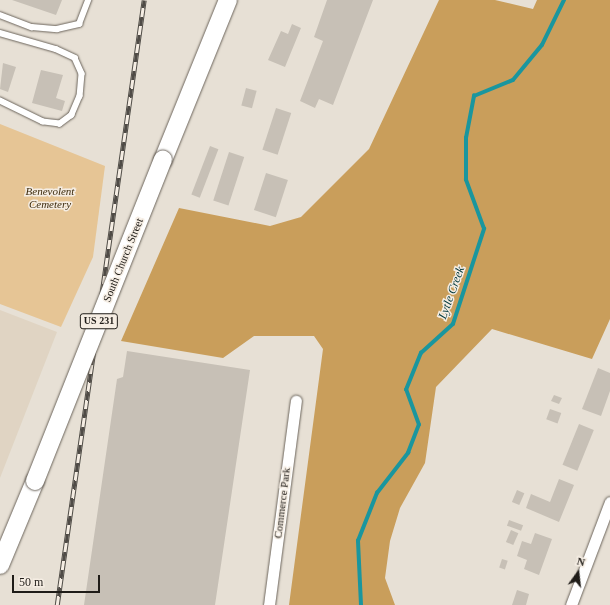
<!DOCTYPE html>
<html>
<head>
<meta charset="utf-8">
<style>
	body { margin:0 }
	#map { position:relative; width:610px; height:605px; overflow:hidden; background:#e7e0d5; font-family:Georgia,serif }
	div>[style] { position:absolute }
	[style*='--x'] { left:calc(var(--x)*1px); top:calc(var(--y)*1px); width:calc(var(--w)*1px); rotate:calc(var(--a)*1deg) }
	.built>* { inset:0; background:#e0d4c3 }
	.green>* { inset:0; background:#e6c595 }
	.forest>* { inset:0; background:#c99e5b }
	.stream>* { height:3.5px; margin:-1.75px; padding:0 1.75px; transform-origin:1.75px; border-radius:1.75px; background:#1a969e }
	.building>* { inset:0; background:#c7c0b6; transform-origin:0 0 }
	.roads { filter:drop-shadow(0 0 1px #6c655c) drop-shadow(0 0 1px #6c655c) }
	.service>* { height:5.5px; margin:-2.75px; padding:0 2.75px; transform-origin:2.75px; border-radius:2.75px; background:#fff }
	.minor>* { height:11px; margin:-5.5px; padding:0 5.5px; transform-origin:5.5px; border-radius:5.5px; background:#fff }
	.primary>* { height:18px; margin:-9px; padding:0 9px; transform-origin:9px; border-radius:9px; background:#fff }
	.rail>* { height:4.5px; margin-top:-2.25px; transform-origin:0; background:repeating-linear-gradient(90deg,#f5ede3 0 9px,#4f4b46 0 18px); box-sizing:border-box; border-block:1px solid #4f4b46 }
	.bridges { filter:drop-shadow(0 0 1px #6c655c) drop-shadow(0 0 1px #6c655c) }
	.primary-bridge>* { height:18px; margin:-9px; padding:0 9px; transform-origin:9px; border-radius:9px; background:#fff }
	span { translate:-50% -50%; white-space:nowrap; text-align:center; line-height:1.15; -webkit-text-stroke:3px #f5ede3; paint-order:stroke }
	.shield-label span { padding:1px 3px; background:#f5ede3; border:1px solid; border-radius:3px; -webkit-text-stroke-width:0 }
	.shield-label { font-size:10px; color:#1f1c18; font-weight:700 }
	.park-label { font-size:11px; color:#3b290a; font-style:italic }
	.street-label { font-size:11px; color:#1f1c18 }
	.water-label { font-size:12px; color:#02383c; font-style:italic }
	.north { position:absolute; left:558px; top:553px; width:40px; height:40px; -webkit-text-stroke:3px #f5ede3; paint-order:stroke; rotate:15deg; font-size:11px; font-weight:700; line-height:16px; text-align:center; color:#1f1c18 }
	.north::after { content:''; display:block; margin:auto; width:14px; height:18px; background:#1f1c18; clip-path:polygon(50% 0,100% 100%,50% 72%,0 100%) }
	.scale { position:absolute; left:12px; top:575px; width:88px; height:18px; box-sizing:border-box; border:2px solid #1f1c18; border-top:0; padding-left:5px; font-size:12px; line-height:14px; white-space:nowrap; color:#1f1c18; -webkit-text-stroke:3px #f5ede3; paint-order:stroke }
</style>
</head>
<body>
<div id="map">
	<div class="built">
		<div style="clip-path:polygon(0 310px,57px 332px,0 478px)"></div>
	</div>
	<div class="green">
		<div style="clip-path:polygon(0 124px,105px 166px,93px 257px,61px 327px,0 304px)"></div>
	</div>
	<div class="forest">
		<div style="clip-path:polygon(439px 0,495px 0,533px 9px,537px 0,610px 0,610px 319px,592px 359px,492px 329px,436px 387px,425px 463px,400px 508px,390px 541px,385px 578px,395px 605px,289px 605px,323px 349px,314px 336px,254px 336px,223px 358px,121px 341px,179px 208px,270px 226px,301px 217px,369px 149px)"></div>
	</div>
	<div class="stream">
		<div style="--x:361;--y:605;--w:64;--a:-92.7"></div>
		<div style="--x:358;--y:541;--w:52;--a:-68.4"></div>
		<div style="--x:377;--y:493;--w:51;--a:-52.2"></div>
		<div style="--x:408;--y:453;--w:30;--a:-69"></div>
		<div style="--x:419;--y:425;--w:37;--a:-110"></div>
		<div style="--x:406;--y:390;--w:40;--a:-68"></div>
		<div style="--x:421;--y:353;--w:43;--a:-42.2"></div>
		<div style="--x:453;--y:324;--w:100;--a:-71.9"></div>
		<div style="--x:484;--y:229;--w:52;--a:-110.2"></div>
		<div style="--x:466;--y:180;--w:42;--a:-90"></div>
		<div style="--x:466;--y:138;--w:43;--a:-79.2"></div>
		<div style="--x:474;--y:96;--w:42;--a:-22.3"></div>
		<div style="--x:513;--y:80;--w:45;--a:-50.4"></div>
		<div style="--x:542;--y:45;--w:50;--a:-63.9"></div>
	</div>
	<div class="building">
		<div style="clip-path:polygon(12px 0,62px 0,56px 15px)"></div>
		<div style="clip-path:polygon(327px 0,373px 0,333px 105px,319px 99px,315px 108px,300px 101px,323px 41px,314px 37px)"></div>
		<div style="clip-path:polygon(292px 24px,301px 28px,285px 67px,268px 60px,281px 31px,288px 34px)"></div>
		<div style="clip-path:polygon(3px 63px,16px 67px,8px 92px,0 89px)"></div>
		<div style="clip-path:polygon(41px 70px,63px 75px,56px 98px,65px 101px,62px 111px,32px 103px)"></div>
		<div style="left:246px;top:88px;width:11px;height:18px;rotate:15deg"></div>
		<div style="left:276px;top:108px;width:16px;height:44px;rotate:18deg"></div>
		<div style="left:210px;top:146px;width:9px;height:52px;rotate:21deg"></div>
		<div style="left:229px;top:152px;width:16px;height:51px;rotate:18deg"></div>
		<div style="left:266px;top:173px;width:23px;height:39px;rotate:18deg"></div>
		<div style="clip-path:polygon(127px 351px,250px 370px,215px 605px,84px 605px,117px 379px,123px 377px)"></div>
		<div style="clip-path:polygon(598px 368px,610px 373px,610px 391px,601px 416px,582px 409px)"></div>
		<div style="clip-path:polygon(554px 395px,562px 398px,559px 404px,551px 401px)"></div>
		<div style="left:550px;top:409px;width:12px;height:11px;rotate:20deg"></div>
		<div style="left:579px;top:424px;width:16px;height:44px;rotate:22deg"></div>
		<div style="clip-path:polygon(559px 479px,574px 485px,559px 522px,526px 508px,531px 494px,550px 502px)"></div>
		<div style="left:517px;top:490px;width:8px;height:13px;rotate:23deg"></div>
		<div style="left:509px;top:520px;width:15px;height:6px;rotate:20deg"></div>
		<div style="left:511px;top:530px;width:8px;height:13px;rotate:23deg"></div>
		<div style="clip-path:polygon(535px 533px,552px 539px,539px 575px,524px 569px,527px 560px,517px 556px,522px 541px,531px 544px)"></div>
		<div style="left:502px;top:559px;width:6px;height:9px;rotate:18deg"></div>
		<div style="clip-path:polygon(517px 590px,529px 594px,526px 605px,512px 605px)"></div>
	</div>
	<div class="roads">
		<div class="service">
			<div style="--x:0;--y:15;--w:34;--a:21"></div>
			<div style="--x:32;--y:27;--w:25;--a:5"></div>
			<div style="--x:57;--y:29;--w:23;--a:-13"></div>
			<div style="--x:79;--y:24;--w:26;--a:-69"></div>
			<div style="--x:0;--y:33;--w:58;--a:15.9"></div>
			<div style="--x:56;--y:49;--w:21;--a:25"></div>
			<div style="--x:75;--y:58;--w:17;--a:66"></div>
			<div style="--x:82;--y:74;--w:22;--a:95"></div>
			<div style="--x:80;--y:96;--w:21;--a:113"></div>
			<div style="--x:72;--y:115;--w:15;--a:143"></div>
			<div style="--x:60;--y:124;--w:17;--a:-173"></div>
			<div style="--x:43;--y:122;--w:48;--a:-154"></div>
		</div>
		<div class="minor">
			<div style="--x:269;--y:605;--w:206;--a:-82.5"></div>
			<div style="--x:571;--y:605;--w:110;--a:-69.3"></div>
		</div>
		<div class="primary">
			<div style="--x:163;--y:160;--w:173;--a:-67.9"></div>
			<div style="--x:0;--y:565;--w:91;--a:-67.4"></div>
		</div>
	</div>
	<div class="rail">
		<div style="--x:57;--y:605;--w:611;--a:-81.82"></div>
	</div>
	<div class="bridges">
		<div class="primary-bridge">
			<div style="--x:35;--y:481;--w:346;--a:-68.3"></div>
		</div>
	</div>
	<div class="shield-label">
		<span style="left:99px;top:321px">US 231</span>
	</div>
	<div class="park-label">
		<span style="left:50px;top:198px">Benevolent<br>Cemetery</span>
	</div>
	<div class="street-label">
		<span style="left:123px;top:260px;rotate:-68deg">South Church Street</span>
		<span style="left:282px;top:503px;rotate:-83deg">Commerce Park</span>
	</div>
	<div class="water-label">
		<span style="left:452px;top:293px;rotate:-70deg">Lytle Creek</span>
	</div>
	<div class="north">N</div>
	<div class="scale">50 m</div>
</div>
</body>
</html>
